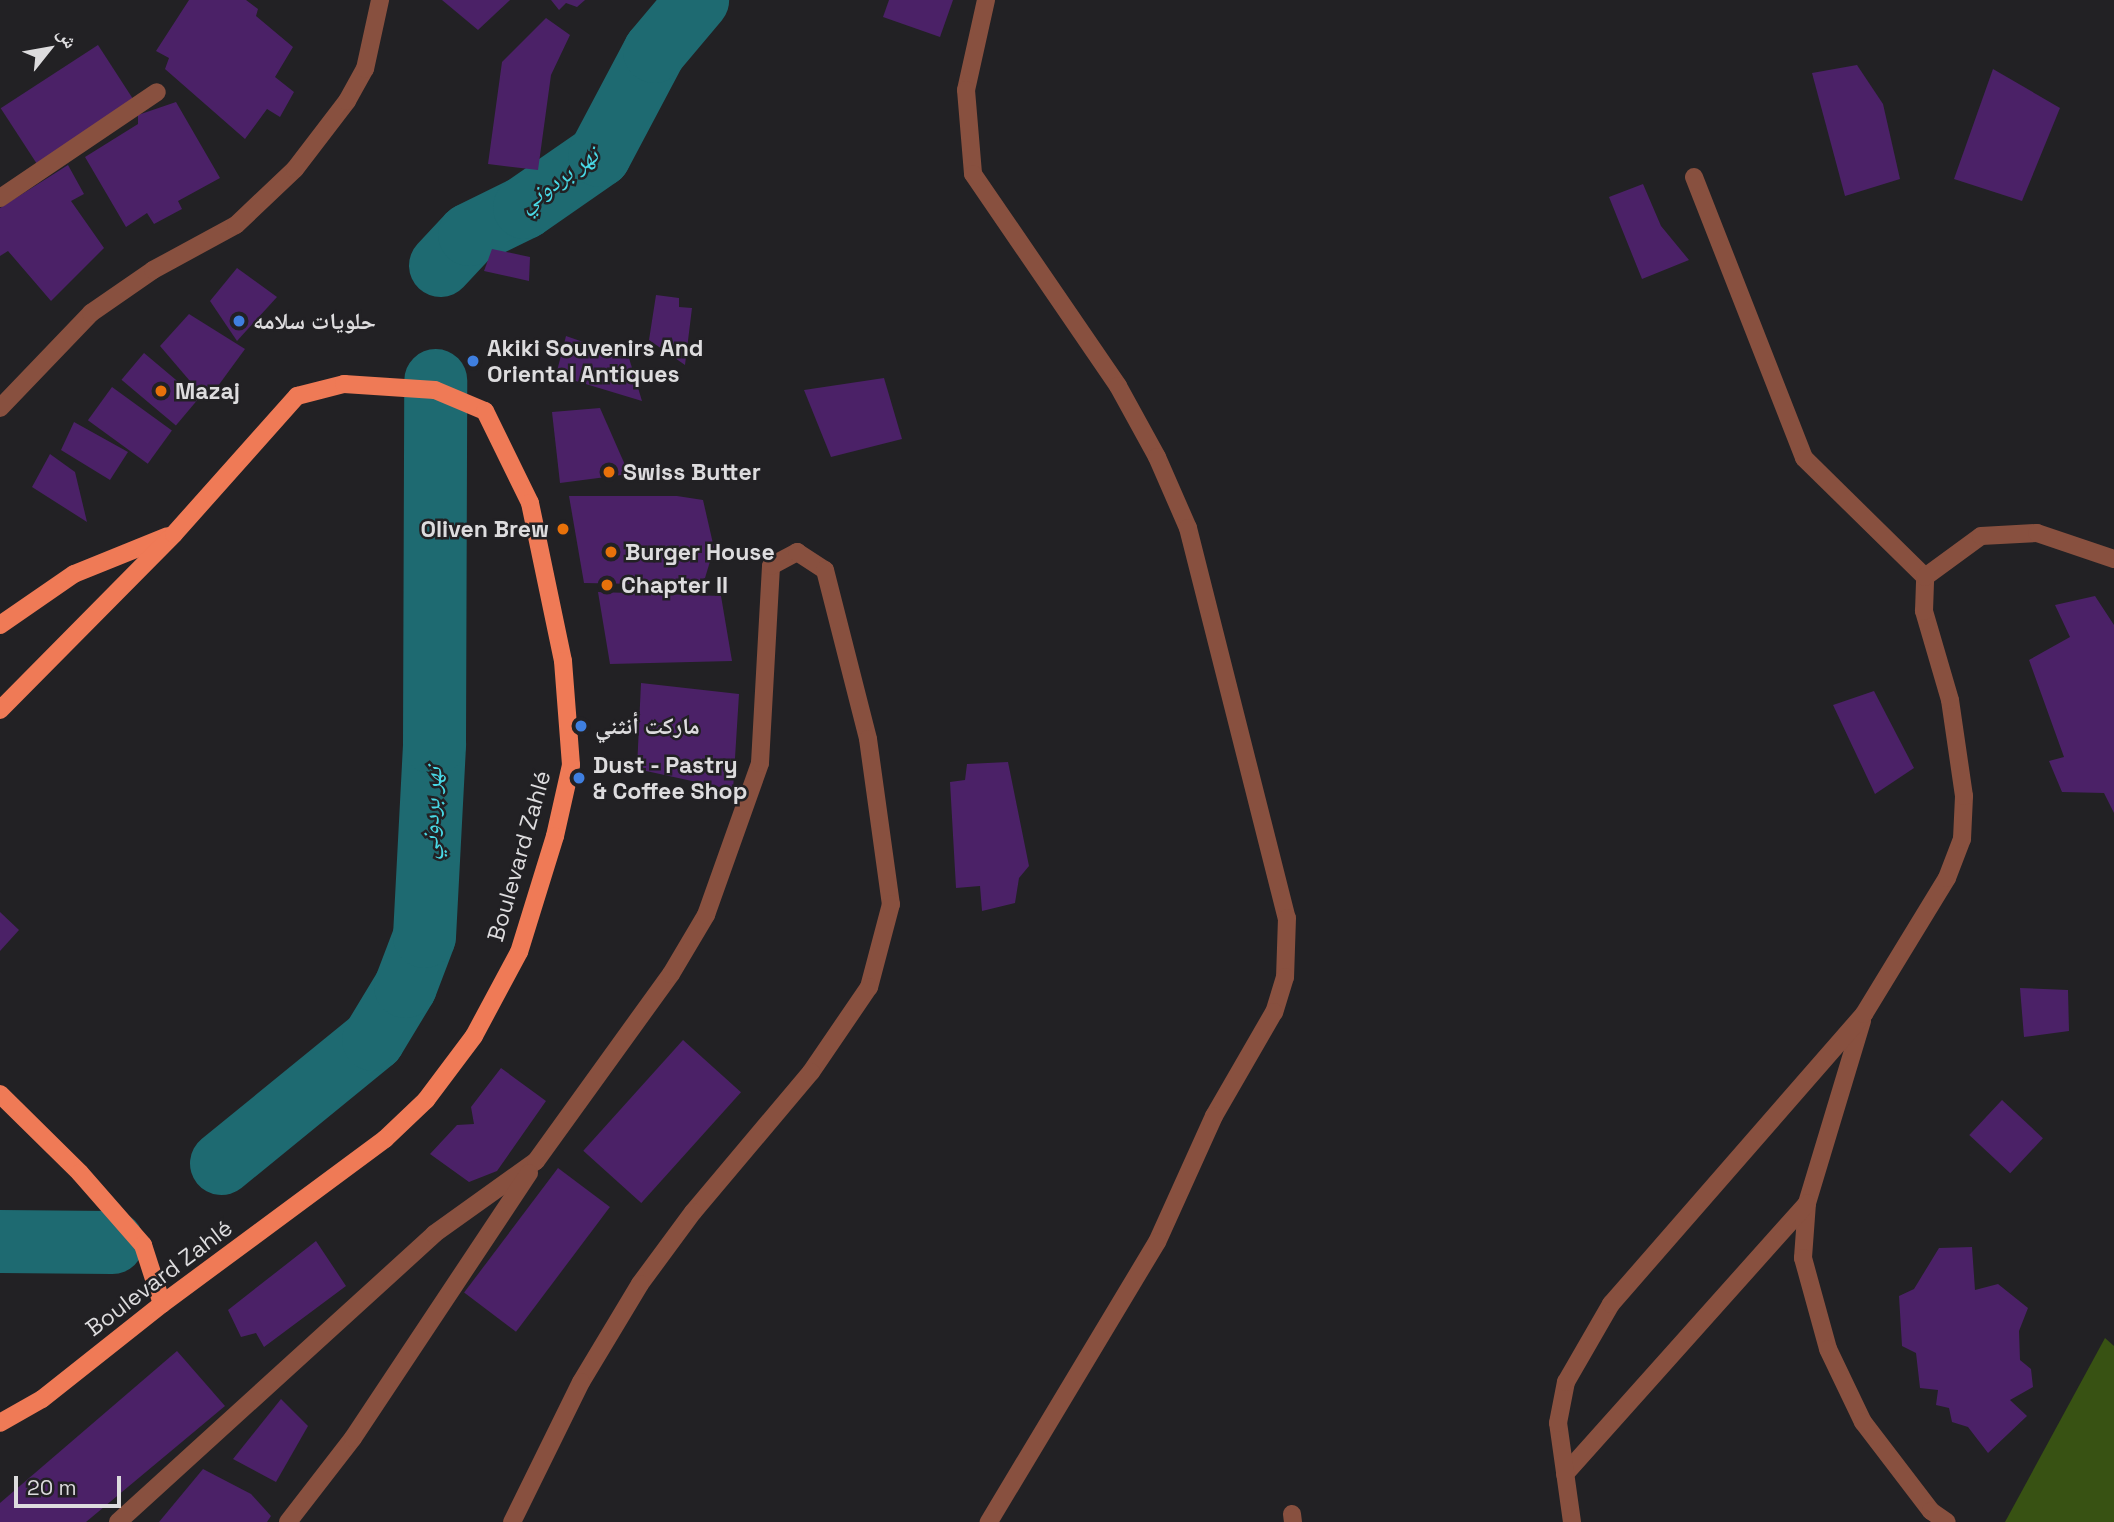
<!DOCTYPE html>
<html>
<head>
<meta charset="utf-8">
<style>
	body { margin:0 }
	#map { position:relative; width:2114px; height:1522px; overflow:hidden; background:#222124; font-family:"Space Grotesk","Noto Naskh Arabic",sans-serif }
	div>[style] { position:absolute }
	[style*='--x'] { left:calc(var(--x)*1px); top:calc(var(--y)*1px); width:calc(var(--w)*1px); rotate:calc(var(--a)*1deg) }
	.green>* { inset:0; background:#385213 }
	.river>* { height:63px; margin:-31.5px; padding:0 31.5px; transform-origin:31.5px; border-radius:31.5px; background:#1e6a71 }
	.building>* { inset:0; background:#4b2167; transform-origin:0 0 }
	.minor>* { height:18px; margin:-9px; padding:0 9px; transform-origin:9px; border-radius:9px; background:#88503f }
	.major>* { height:18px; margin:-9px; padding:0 9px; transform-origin:9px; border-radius:9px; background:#ef7a56 }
	.dots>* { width:19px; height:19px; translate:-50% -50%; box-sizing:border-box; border:4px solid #222124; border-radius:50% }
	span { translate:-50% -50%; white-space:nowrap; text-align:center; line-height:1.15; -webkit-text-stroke:5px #222124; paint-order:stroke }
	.poi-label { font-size:23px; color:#dddcde; font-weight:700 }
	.left { translate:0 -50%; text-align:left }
	.right { translate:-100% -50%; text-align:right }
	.street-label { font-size:23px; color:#dddcde }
	.water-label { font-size:24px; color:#49d9e6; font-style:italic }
	.north { position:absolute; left:14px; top:14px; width:70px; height:70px; -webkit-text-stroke:5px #222124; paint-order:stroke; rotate:59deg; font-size:19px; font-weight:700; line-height:28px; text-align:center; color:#dddcde }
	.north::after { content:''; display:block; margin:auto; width:24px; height:32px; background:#dddcde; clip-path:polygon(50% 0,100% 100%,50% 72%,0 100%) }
	.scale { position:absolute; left:14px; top:1476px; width:107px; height:32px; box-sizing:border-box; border:4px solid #dddcde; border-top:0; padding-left:9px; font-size:21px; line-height:24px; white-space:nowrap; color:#dddcde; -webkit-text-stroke:5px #222124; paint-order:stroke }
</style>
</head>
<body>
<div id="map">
	<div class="green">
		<div style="clip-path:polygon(2105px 1338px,2114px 1346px,2114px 1522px,2005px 1522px)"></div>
	</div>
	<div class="river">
		<div style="--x:440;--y:265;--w:42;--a:-46.9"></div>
		<div style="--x:469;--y:234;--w:61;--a:-26.1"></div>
		<div style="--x:524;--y:207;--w:91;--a:-34.7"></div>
		<div style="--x:599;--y:155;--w:118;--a:-62.1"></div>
		<div style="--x:654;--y:51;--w:67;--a:-49.9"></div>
		<div style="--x:221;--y:1163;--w:196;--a:-39.2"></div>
		<div style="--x:373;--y:1039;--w:62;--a:-58.9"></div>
		<div style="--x:405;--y:986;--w:53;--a:-69.2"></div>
		<div style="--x:424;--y:936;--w:193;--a:-87"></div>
		<div style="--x:434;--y:743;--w:363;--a:-89.8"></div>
		<div style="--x:0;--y:1241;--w:112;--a:0.5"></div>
	</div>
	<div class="building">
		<div style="clip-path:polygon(189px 0,246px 0,258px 9px,256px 16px,293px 47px,275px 77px,294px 92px,280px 117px,267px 109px,245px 139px,165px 69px,169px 58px,156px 51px)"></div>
		<div style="clip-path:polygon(442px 0,510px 0,478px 30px)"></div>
		<div style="clip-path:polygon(551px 0,585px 0,577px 7px,566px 3px,559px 10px)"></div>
		<div style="clip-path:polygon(889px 0,953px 0,940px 37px,883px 17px)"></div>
		<div style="clip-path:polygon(546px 18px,570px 35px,551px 75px,538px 170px,488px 164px,502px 62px)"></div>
		<div style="left:98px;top:45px;width:72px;height:116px;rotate:57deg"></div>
		<div style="clip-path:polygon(1857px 65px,1883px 104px,1900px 179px,1845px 196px,1812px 73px)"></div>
		<div style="clip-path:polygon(1993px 69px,2060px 108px,2022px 201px,1954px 179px)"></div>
		<div style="clip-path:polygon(176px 102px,220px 178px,178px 201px,182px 209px,154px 224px,147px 213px,126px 227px,85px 157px,138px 124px,138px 115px)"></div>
		<div style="clip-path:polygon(68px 165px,84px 194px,71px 201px,104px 248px,51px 301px,8px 251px,0 256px,0 208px)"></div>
		<div style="clip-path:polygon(1643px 184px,1661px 226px,1689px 260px,1642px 279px,1609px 197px)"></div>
		<div style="clip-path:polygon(492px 249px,530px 257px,529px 281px,484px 271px)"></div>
		<div style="clip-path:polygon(237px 268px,277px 297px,237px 341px,210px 301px)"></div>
		<div style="clip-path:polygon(656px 295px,679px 298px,679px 307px,692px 308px,685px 365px,649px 340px)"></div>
		<div style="clip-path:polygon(189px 314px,245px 349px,207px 401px,160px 346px)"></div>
		<div style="clip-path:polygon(566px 336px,629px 358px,642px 401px,556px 375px)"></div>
		<div style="left:144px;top:353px;width:71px;height:35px;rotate:40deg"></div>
		<div style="clip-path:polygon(884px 378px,902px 439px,831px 457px,804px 390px)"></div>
		<div style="left:112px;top:387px;width:74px;height:41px;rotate:36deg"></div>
		<div style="clip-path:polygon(600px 408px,629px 474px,560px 483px,552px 412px)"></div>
		<div style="clip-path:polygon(74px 422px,128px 452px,110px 480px,61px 450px)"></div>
		<div style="clip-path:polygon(50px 454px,75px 472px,87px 522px,32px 487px)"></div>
		<div style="clip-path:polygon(569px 496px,677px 496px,703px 500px,714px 548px,705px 578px,692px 585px,584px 583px)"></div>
		<div style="clip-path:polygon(598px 592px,721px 596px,732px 661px,610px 664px)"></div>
		<div style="clip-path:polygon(2095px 596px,2114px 625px,2114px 813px,2104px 793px,2062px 792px,2049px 761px,2064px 757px,2029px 660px,2070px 637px,2055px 605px)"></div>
		<div style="clip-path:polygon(641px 683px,739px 694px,733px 790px,637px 769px)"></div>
		<div style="clip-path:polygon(1874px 691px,1914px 768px,1875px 794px,1833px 705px)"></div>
		<div style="clip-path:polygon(1008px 762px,1029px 866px,1019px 878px,1015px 903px,982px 911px,980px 886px,956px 888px,950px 782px,965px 780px,967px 764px)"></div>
		<div style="clip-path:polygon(0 912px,19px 930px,0 951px)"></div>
		<div style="clip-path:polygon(2020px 988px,2068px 990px,2069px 1031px,2024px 1037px)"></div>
		<div style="left:683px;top:1040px;width:78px;height:149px;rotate:42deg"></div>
		<div style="clip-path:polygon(501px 1068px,546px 1101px,497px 1171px,469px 1182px,430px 1154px,457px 1125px,474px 1124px,471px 1107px)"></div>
		<div style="left:2002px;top:1100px;width:56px;height:48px;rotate:43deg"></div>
		<div style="left:558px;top:1168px;width:65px;height:156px;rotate:37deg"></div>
		<div style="clip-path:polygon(316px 1241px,346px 1286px,264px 1347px,256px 1333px,241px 1337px,228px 1310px)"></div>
		<div style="clip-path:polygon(1972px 1247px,1975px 1290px,1998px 1284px,2028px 1308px,2019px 1331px,2020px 1360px,2031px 1369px,2033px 1387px,2010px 1400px,2027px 1416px,1988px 1453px,1968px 1427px,1952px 1422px,1949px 1408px,1936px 1405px,1938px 1390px,1920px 1388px,1916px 1353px,1902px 1346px,1899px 1296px,1914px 1289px,1939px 1248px)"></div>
		<div style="clip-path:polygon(177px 1351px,225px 1406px,86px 1522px,0 1522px,0 1503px)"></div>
		<div style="clip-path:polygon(281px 1399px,308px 1426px,276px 1482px,233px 1459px)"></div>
		<div style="clip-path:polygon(203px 1469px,251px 1494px,271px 1516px,267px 1522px,159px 1522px)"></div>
	</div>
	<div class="minor">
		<div style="--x:986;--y:0;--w:92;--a:102.5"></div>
		<div style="--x:966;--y:90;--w:84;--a:85.2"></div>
		<div style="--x:973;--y:174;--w:257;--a:55.6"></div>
		<div style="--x:1118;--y:386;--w:81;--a:61.2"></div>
		<div style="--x:1157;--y:457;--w:77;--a:66.4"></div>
		<div style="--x:1188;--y:528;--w:402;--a:75.8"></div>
		<div style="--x:1287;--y:918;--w:59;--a:91.9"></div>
		<div style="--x:1285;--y:977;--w:37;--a:107"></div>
		<div style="--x:1274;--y:1012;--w:120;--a:120"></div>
		<div style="--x:1214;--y:1116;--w:138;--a:114.3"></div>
		<div style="--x:1157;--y:1242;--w:327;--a:121"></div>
		<div style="--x:1694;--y:177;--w:302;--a:68.6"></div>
		<div style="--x:1804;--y:458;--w:170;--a:44.5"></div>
		<div style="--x:0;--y:198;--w:189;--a:-34"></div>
		<div style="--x:0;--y:408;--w:132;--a:-46.2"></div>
		<div style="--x:91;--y:313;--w:75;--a:-34.7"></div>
		<div style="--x:153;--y:270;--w:94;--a:-28.5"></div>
		<div style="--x:236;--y:225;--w:81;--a:-43.5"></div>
		<div style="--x:295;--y:169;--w:86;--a:-52.6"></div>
		<div style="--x:347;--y:101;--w:37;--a:-61"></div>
		<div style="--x:365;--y:69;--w:71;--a:-77.7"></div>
		<div style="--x:1862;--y:1021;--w:190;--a:106.8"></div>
		<div style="--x:1807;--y:1203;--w:55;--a:94.2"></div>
		<div style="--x:1803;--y:1258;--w:94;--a:74.6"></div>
		<div style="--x:1828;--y:1349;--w:81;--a:64.4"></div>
		<div style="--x:1863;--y:1422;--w:112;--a:52.6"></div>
		<div style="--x:1931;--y:1511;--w:19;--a:35"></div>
		<div style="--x:1565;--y:1474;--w:363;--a:-48.2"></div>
		<div style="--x:1292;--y:1514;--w:8;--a:83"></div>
		<div style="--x:118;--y:1522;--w:428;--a:-42.3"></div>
		<div style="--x:434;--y:1234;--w:125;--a:-35.6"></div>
		<div style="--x:536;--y:1161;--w:231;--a:-54.2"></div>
		<div style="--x:671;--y:974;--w:69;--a:-59.3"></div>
		<div style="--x:706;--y:915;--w:161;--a:-70.4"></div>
		<div style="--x:760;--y:763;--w:197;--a:-86.8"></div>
		<div style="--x:771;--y:566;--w:30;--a:-28"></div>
		<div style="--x:797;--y:552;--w:33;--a:33"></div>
		<div style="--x:825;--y:570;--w:174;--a:75.7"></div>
		<div style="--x:868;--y:739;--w:167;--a:82.1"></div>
		<div style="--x:891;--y:904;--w:86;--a:104.8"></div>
		<div style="--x:869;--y:987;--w:103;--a:124.3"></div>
		<div style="--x:811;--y:1072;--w:183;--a:130.1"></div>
		<div style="--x:693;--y:1212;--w:89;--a:126.4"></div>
		<div style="--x:640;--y:1284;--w:114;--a:121"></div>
		<div style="--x:581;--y:1382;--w:156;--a:116.2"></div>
		<div style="--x:288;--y:1522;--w:106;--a:-52.3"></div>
		<div style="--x:353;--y:1438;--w:318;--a:-56.4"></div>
		<div style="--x:1572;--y:1522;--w:100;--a:-98"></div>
		<div style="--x:1558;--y:1423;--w:42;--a:-79"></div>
		<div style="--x:1566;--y:1382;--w:90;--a:-60"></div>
		<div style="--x:1611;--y:1304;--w:385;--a:-48.9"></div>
		<div style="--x:1864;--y:1014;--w:159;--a:-58.6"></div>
		<div style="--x:1947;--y:878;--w:42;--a:-69"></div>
		<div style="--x:1962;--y:839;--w:43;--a:-87.3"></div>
		<div style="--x:1964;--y:796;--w:97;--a:-98.3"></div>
		<div style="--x:1950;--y:700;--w:93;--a:-106.3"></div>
		<div style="--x:1924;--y:611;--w:34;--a:-88"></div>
		<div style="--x:1925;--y:577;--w:69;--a:-36.2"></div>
		<div style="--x:1981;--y:536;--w:56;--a:-3.1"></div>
		<div style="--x:2037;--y:533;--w:81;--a:18.7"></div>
	</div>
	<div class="major">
		<div style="--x:0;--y:625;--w:90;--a:-34.6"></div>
		<div style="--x:74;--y:574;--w:101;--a:-22"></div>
		<div style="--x:0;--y:710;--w:247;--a:-45.3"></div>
		<div style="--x:174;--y:534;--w:185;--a:-48.3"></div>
		<div style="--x:297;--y:396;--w:49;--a:-14.3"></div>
		<div style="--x:344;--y:384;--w:91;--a:3.8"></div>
		<div style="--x:435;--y:390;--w:54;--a:22.8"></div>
		<div style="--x:485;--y:411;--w:102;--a:63.9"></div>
		<div style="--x:530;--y:503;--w:161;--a:78.2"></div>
		<div style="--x:563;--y:661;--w:104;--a:85.6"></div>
		<div style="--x:571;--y:765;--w:73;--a:102.7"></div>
		<div style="--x:555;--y:836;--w:121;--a:107.2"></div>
		<div style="--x:519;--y:952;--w:95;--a:118.2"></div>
		<div style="--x:474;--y:1036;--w:80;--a:126.9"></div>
		<div style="--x:426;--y:1100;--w:57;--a:136.4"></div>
		<div style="--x:385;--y:1139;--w:277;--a:143.5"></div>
		<div style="--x:162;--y:1304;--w:153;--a:141.6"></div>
		<div style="--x:42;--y:1399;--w:48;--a:150.3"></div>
		<div style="--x:0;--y:1094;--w:112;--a:44.6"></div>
		<div style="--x:80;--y:1173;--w:96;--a:48.8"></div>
		<div style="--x:143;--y:1245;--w:62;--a:72.1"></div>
	</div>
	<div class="dots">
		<div style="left:239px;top:321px;background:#3f7fe0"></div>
		<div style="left:473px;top:361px;background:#3f7fe0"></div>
		<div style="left:161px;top:391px;background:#e8710a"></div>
		<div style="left:609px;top:472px;background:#e8710a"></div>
		<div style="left:563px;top:529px;background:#e8710a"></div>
		<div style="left:611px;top:552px;background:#e8710a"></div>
		<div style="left:607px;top:585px;background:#e8710a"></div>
		<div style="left:581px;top:726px;background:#3f7fe0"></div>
		<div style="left:579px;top:778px;background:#3f7fe0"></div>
	</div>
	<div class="poi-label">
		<span class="left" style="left:253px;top:321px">حلويات سلامه</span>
		<span class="left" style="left:487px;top:361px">Akiki Souvenirs And<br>Oriental Antiques</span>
		<span class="left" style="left:175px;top:391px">Mazaj</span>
		<span class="left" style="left:623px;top:472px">Swiss Butter</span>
		<span class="right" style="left:549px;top:529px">Oliven Brew</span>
		<span class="left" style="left:625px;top:552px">Burger House</span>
		<span class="left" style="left:621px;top:585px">Chapter II</span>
		<span class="left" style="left:595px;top:726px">ماركت أنثني</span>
		<span class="left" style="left:593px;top:778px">Dust - Pastry<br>&amp; Coffee Shop</span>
	</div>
	<div class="street-label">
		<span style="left:519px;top:856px;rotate:-74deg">Boulevard Zahlé</span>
		<span style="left:159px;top:1278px;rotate:-37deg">Boulevard Zahlé</span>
	</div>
	<div class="water-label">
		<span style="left:558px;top:179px;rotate:-36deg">نهر بردوني</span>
		<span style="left:431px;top:813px;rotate:-87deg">نهر بردوني</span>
	</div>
	<div class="north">ش</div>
	<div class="scale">20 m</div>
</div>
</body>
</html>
